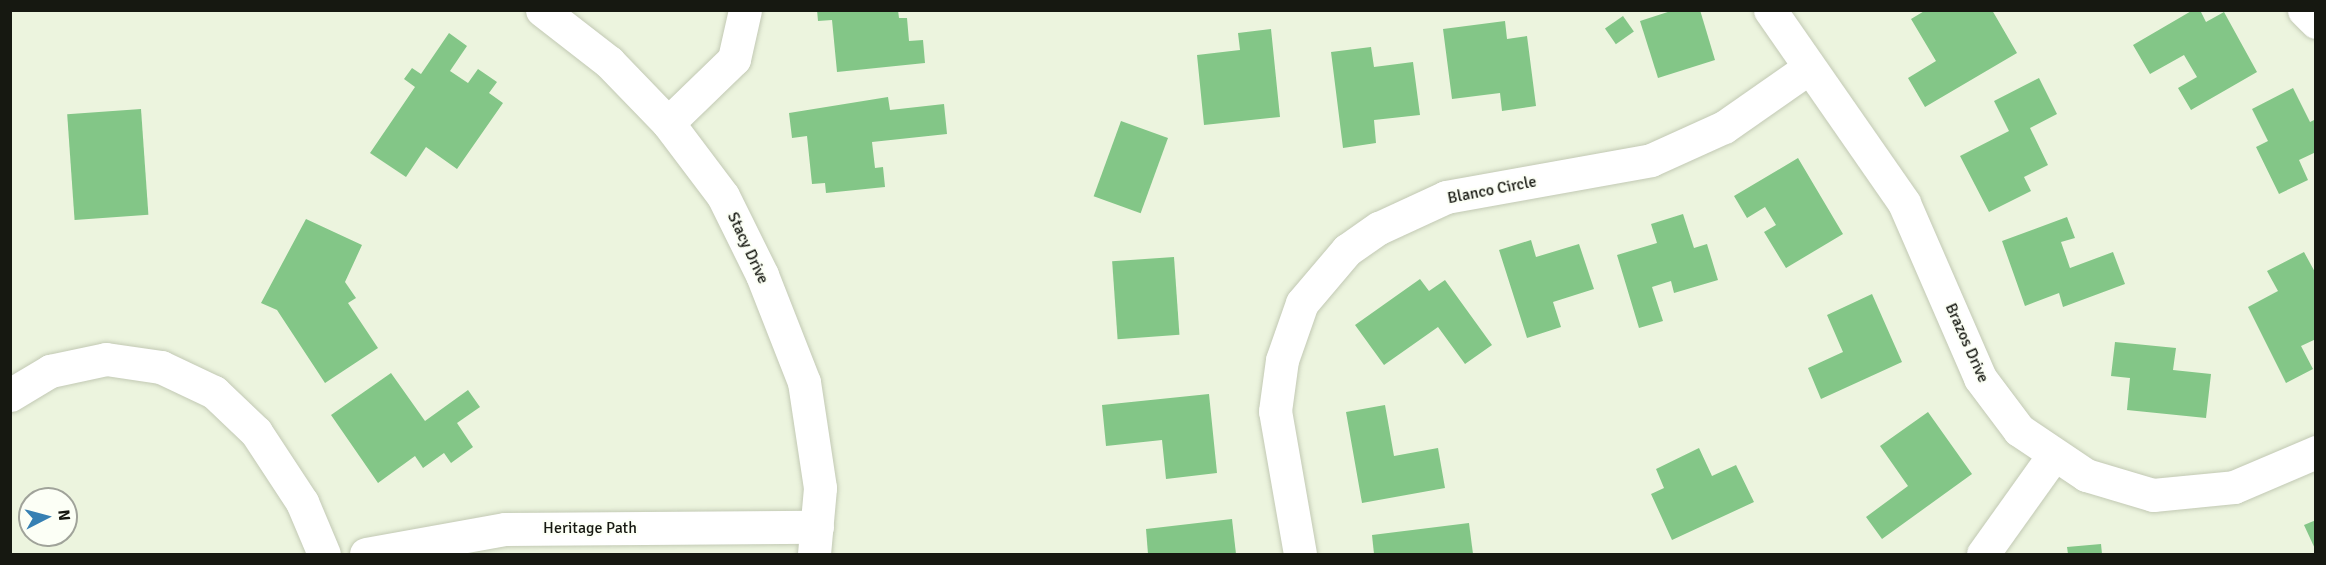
<!DOCTYPE html>
<html>
<head>
<meta charset="utf-8">
<style>
	body { margin:0 }
	#map { position:relative; width:2326px; height:565px; overflow:hidden; background:#ecf4de; font-family:Signika,sans-serif }
	div>[style] { position:absolute }
	[style*='--x'] { left:calc(var(--x)*1px); top:calc(var(--y)*1px); width:calc(var(--w)*1px); rotate:calc(var(--a)*1deg) }
	.building>* { inset:0; background:#83c687; transform-origin:0 0 }
	.roads { filter:drop-shadow(0 0 2px #c2c9b4) drop-shadow(0 0 2px #c2c9b4) }
	.minor>* { height:33px; margin:-16.5px; padding:0 16.5px; transform-origin:16.5px; border-radius:16.5px; background:#fff }
	span { translate:-50% -50%; white-space:nowrap; text-align:center; line-height:1.15; -webkit-text-stroke:4.5px #fcfff6; paint-order:stroke }
	.street-label { font-size:16px; color:#161811 }
	.frame { position:absolute; inset:0; border:12px solid #161811; pointer-events:none }
	.north { position:absolute; left:18px; top:487px; width:60px; height:60px; box-sizing:border-box; background:#fcfff6; border:2px solid #a0a39a; border-radius:50%; rotate:84deg; font-size:16px; font-weight:700; line-height:24px; text-align:center; color:#161811 }
	.north::after { content:''; display:block; margin:auto; width:21px; height:27px; background:#3680b3; clip-path:polygon(50% 0,100% 100%,50% 72%,0 100%) }
</style>
</head>
<body>
<div id="map">
	<div class="building">
		<div style="clip-path:polygon(817px 10px,898px 10px,899px 18px,907px 18px,909px 41px,923px 40px,925px 63px,837px 72px,832px 20px,818px 21px)"></div>
		<div style="clip-path:polygon(1674px 10px,1700px 10px,1715px 60px,1658px 78px,1640px 21px)"></div>
		<div style="clip-path:polygon(1926px 10px,1992px 10px,2017px 53px,1925px 107px,1908px 78px,1936px 61px,1911px 19px)"></div>
		<div style="clip-path:polygon(2193px 10px,2200px 10px,2206px 22px,2224px 12px,2257px 72px,2191px 110px,2178px 88px,2197px 77px,2184px 55px,2150px 74px,2133px 45px)"></div>
		<div style="left:1623px;top:16px;width:19px;height:22px;rotate:55deg"></div>
		<div style="clip-path:polygon(1505px 21px,1507px 39px,1527px 36px,1536px 106px,1502px 111px,1500px 93px,1452px 99px,1443px 29px)"></div>
		<div style="clip-path:polygon(1271px 29px,1280px 117px,1204px 125px,1197px 55px,1240px 50px,1238px 33px)"></div>
		<div style="clip-path:polygon(449px 33px,467px 46px,450px 71px,468px 83px,478px 69px,497px 82px,489px 93px,503px 103px,457px 169px,426px 147px,406px 177px,370px 153px,415px 87px,404px 79px,412px 68px,421px 74px)"></div>
		<div style="clip-path:polygon(1371px 47px,1374px 67px,1413px 62px,1420px 115px,1374px 120px,1376px 143px,1343px 148px,1331px 52px)"></div>
		<div style="clip-path:polygon(2039px 78px,2057px 114px,2030px 128px,2048px 165px,2024px 177px,2031px 191px,1989px 212px,1960px 156px,2009px 131px,1994px 101px)"></div>
		<div style="clip-path:polygon(2293px 88px,2310px 122px,2316px 119px,2316px 152px,2299px 160px,2308px 180px,2279px 194px,2256px 147px,2268px 141px,2252px 109px)"></div>
		<div style="clip-path:polygon(888px 97px,890px 110px,944px 104px,947px 134px,872px 142px,875px 168px,883px 167px,885px 187px,826px 193px,825px 183px,812px 184px,807px 136px,792px 138px,789px 113px)"></div>
		<div style="left:141px;top:109px;width:106px;height:74px;rotate:86deg"></div>
		<div style="left:1121px;top:121px;width:50px;height:80px;rotate:20deg"></div>
		<div style="clip-path:polygon(1798px 158px,1843px 234px,1786px 268px,1764px 232px,1776px 225px,1765px 207px,1747px 218px,1734px 196px)"></div>
		<div style="clip-path:polygon(1683px 214px,1694px 248px,1707px 244px,1718px 280px,1674px 293px,1671px 281px,1652px 287px,1663px 321px,1639px 328px,1617px 255px,1657px 243px,1651px 224px)"></div>
		<div style="clip-path:polygon(2067px 217px,2075px 238px,2061px 242px,2070px 268px,2113px 252px,2125px 284px,2063px 307px,2059px 293px,2025px 306px,2002px 241px)"></div>
		<div style="clip-path:polygon(306px 219px,362px 245px,345px 282px,356px 298px,348px 303px,378px 348px,325px 383px,277px 310px,261px 303px)"></div>
		<div style="clip-path:polygon(1531px 240px,1536px 257px,1579px 244px,1594px 289px,1553px 302px,1561px 327px,1527px 338px,1499px 250px)"></div>
		<div style="clip-path:polygon(2304px 252px,2316px 274px,2316px 339px,2301px 346px,2313px 369px,2286px 383px,2248px 307px,2278px 291px,2267px 271px)"></div>
		<div style="left:1174px;top:257px;width:78px;height:62px;rotate:86deg"></div>
		<div style="clip-path:polygon(1420px 279px,1429px 291px,1445px 280px,1492px 345px,1465px 364px,1438px 327px,1384px 365px,1355px 325px)"></div>
		<div style="clip-path:polygon(1872px 294px,1902px 362px,1821px 399px,1808px 368px,1843px 352px,1827px 315px)"></div>
		<div style="clip-path:polygon(2115px 342px,2176px 348px,2173px 370px,2211px 374px,2206px 418px,2127px 410px,2130px 378px,2111px 376px)"></div>
		<div style="clip-path:polygon(391px 373px,425px 421px,468px 390px,480px 407px,457px 423px,473px 447px,451px 463px,444px 453px,423px 468px,415px 456px,378px 483px,331px 415px)"></div>
		<div style="clip-path:polygon(1209px 394px,1217px 473px,1166px 479px,1162px 440px,1106px 446px,1102px 405px)"></div>
		<div style="clip-path:polygon(1385px 405px,1394px 456px,1438px 448px,1445px 488px,1362px 503px,1346px 412px)"></div>
		<div style="clip-path:polygon(1928px 412px,1972px 474px,1882px 539px,1866px 517px,1908px 486px,1880px 446px)"></div>
		<div style="clip-path:polygon(1699px 448px,1712px 476px,1736px 465px,1754px 502px,1672px 540px,1651px 494px,1664px 488px,1656px 469px)"></div>
		<div style="clip-path:polygon(1232px 519px,1236px 554px,1148px 554px,1146px 529px)"></div>
		<div style="clip-path:polygon(2316px 520px,2316px 551px,2304px 525px)"></div>
		<div style="clip-path:polygon(1469px 523px,1473px 554px,1374px 554px,1372px 535px)"></div>
		<div style="clip-path:polygon(2101px 544px,2102px 554px,2068px 554px,2067px 547px)"></div>
	</div>
	<div class="roads">
		<div class="minor">
			<div style="--x:542;--y:10;--w:85;--a:37.8"></div>
			<div style="--x:609;--y:62;--w:85;--a:46"></div>
			<div style="--x:668;--y:123;--w:91;--a:53"></div>
			<div style="--x:723;--y:196;--w:88;--a:63.7"></div>
			<div style="--x:762;--y:275;--w:115;--a:68.6"></div>
			<div style="--x:804;--y:382;--w:107;--a:81.4"></div>
			<div style="--x:820;--y:488;--w:66;--a:95.2"></div>
			<div style="--x:1770;--y:10;--w:235;--a:55.2"></div>
			<div style="--x:1904;--y:203;--w:191;--a:66.5"></div>
			<div style="--x:1980;--y:378;--w:65;--a:53.1"></div>
			<div style="--x:2019;--y:430;--w:81;--a:33.9"></div>
			<div style="--x:2086;--y:475;--w:70;--a:16.6"></div>
			<div style="--x:2153;--y:495;--w:81;--a:-5.6"></div>
			<div style="--x:2234;--y:487;--w:89;--a:-23.1"></div>
			<div style="--x:2304;--y:10;--w:17;--a:45"></div>
			<div style="--x:668;--y:123;--w:92;--a:-44.1"></div>
			<div style="--x:734;--y:59;--w:50;--a:-77.3"></div>
			<div style="--x:10;--y:395;--w:47;--a:-31"></div>
			<div style="--x:50;--y:371;--w:57;--a:-12.1"></div>
			<div style="--x:106;--y:359;--w:56;--a:8.3"></div>
			<div style="--x:161;--y:367;--w:59;--a:25.3"></div>
			<div style="--x:214;--y:392;--w:58;--a:43.6"></div>
			<div style="--x:256;--y:432;--w:84;--a:56.7"></div>
			<div style="--x:302;--y:502;--w:56;--a:67.1"></div>
			<div style="--x:366;--y:554;--w:141;--a:-10.2"></div>
			<div style="--x:505;--y:529;--w:312;--a:-0.4"></div>
			<div style="--x:1300;--y:554;--w:145;--a:-99.9"></div>
			<div style="--x:1275;--y:411;--w:51;--a:-82.2"></div>
			<div style="--x:1282;--y:360;--w:60;--a:-70.7"></div>
			<div style="--x:1302;--y:303;--w:70;--a:-49.7"></div>
			<div style="--x:1347;--y:250;--w:39;--a:-35"></div>
			<div style="--x:1379;--y:228;--w:74;--a:-24.8"></div>
			<div style="--x:1446;--y:197;--w:208;--a:-10.2"></div>
			<div style="--x:1651;--y:160;--w:80;--a:-24.3"></div>
			<div style="--x:1724;--y:127;--w:101;--a:-34.9"></div>
			<div style="--x:1983;--y:554;--w:120;--a:-54.5"></div>
		</div>
	</div>
	<div class="street-label">
		<span style="left:1492px;top:190px;rotate:-11deg">Blanco Circle</span>
		<span style="left:748px;top:248px;rotate:65deg">Stacy Drive</span>
		<span style="left:1967px;top:343px;rotate:66deg">Brazos Drive</span>
		<span style="left:590px;top:528px">Heritage Path</span>
	</div>
	<div class="frame"></div>
	<div class="north">N</div>
</div>
</body>
</html>
